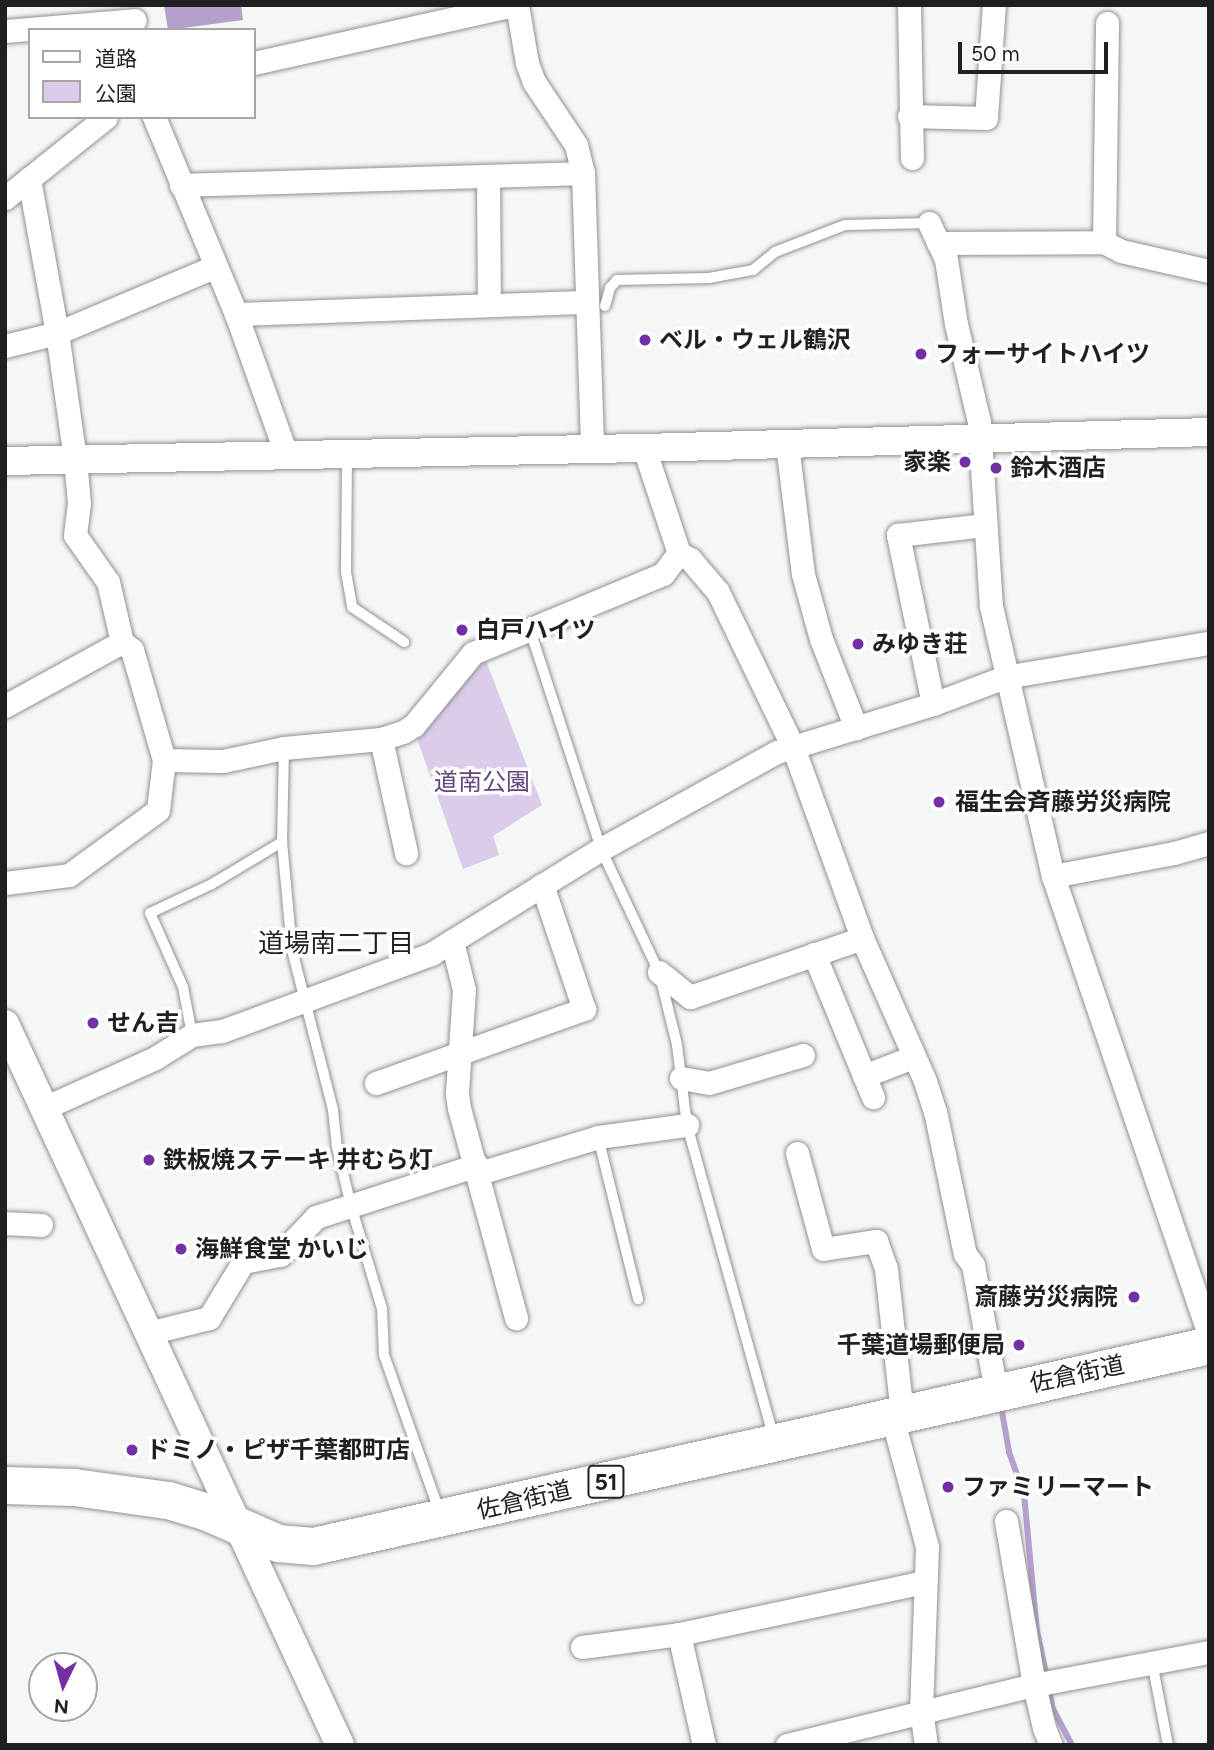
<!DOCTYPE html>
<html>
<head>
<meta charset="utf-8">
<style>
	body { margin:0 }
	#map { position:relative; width:1214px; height:1750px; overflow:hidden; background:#f3f7f5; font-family:Figtree,"Noto Sans JP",sans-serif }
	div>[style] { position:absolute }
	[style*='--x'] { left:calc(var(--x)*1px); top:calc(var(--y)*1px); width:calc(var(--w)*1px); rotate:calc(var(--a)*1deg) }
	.green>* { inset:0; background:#dbcceb }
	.water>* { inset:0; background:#b59fcc }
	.stream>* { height:6px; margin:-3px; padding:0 3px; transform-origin:3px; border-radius:3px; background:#b59fcc }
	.roads { filter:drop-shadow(0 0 2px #8f9291) drop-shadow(0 0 2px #8f9291) }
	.service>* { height:10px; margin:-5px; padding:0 5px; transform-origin:5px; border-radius:5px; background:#fff }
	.minor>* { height:23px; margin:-11.5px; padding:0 11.5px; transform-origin:11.5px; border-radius:11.5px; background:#fff }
	.tertiary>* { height:28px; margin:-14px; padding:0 14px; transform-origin:14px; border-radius:14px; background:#fff }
	.trunk>* { height:37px; margin:-18.5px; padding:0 18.5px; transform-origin:18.5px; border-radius:18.5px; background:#fff }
	.dots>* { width:19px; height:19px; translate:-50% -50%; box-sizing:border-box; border:4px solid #fff; border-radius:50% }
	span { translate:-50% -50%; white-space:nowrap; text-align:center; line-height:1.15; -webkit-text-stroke:7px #fff; paint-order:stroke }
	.shield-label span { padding:2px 5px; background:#fff; border:2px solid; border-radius:5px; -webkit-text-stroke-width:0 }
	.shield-label { font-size:23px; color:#1f201f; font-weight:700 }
	.poi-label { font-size:24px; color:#1f201f; font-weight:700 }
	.left { translate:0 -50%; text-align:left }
	.right { translate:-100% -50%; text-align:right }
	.park-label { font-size:24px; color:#63457f }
	.street-label { font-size:24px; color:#1f201f }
	.neighbourhood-label { font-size:26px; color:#1f201f }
	.frame { position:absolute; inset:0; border:7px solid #1f201f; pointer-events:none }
	.legend { position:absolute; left:28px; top:28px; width:228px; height:91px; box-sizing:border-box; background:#fff; border:2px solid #a5a6a5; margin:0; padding:9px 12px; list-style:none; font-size:21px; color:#1f201f }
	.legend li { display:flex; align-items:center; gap:14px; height:35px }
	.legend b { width:35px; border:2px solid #a5a6a5 }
	.north { position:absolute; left:28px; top:1652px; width:70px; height:70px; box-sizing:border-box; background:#fff; border:2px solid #a5a6a5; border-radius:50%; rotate:185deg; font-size:19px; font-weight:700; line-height:28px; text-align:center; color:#1f201f }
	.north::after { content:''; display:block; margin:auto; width:24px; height:32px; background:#7330a4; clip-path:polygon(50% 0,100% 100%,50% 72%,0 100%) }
	.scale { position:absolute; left:958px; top:42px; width:150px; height:32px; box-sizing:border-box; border:4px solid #1f201f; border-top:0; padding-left:9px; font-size:21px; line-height:24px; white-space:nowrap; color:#1f201f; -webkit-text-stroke:5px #fff; paint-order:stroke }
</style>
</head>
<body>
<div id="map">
	<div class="green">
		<div style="clip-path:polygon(483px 653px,542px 805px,493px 836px,499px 855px,463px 869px,414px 730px)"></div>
	</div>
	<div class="water">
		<div style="clip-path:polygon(164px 5px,241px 5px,243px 20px,168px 30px)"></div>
	</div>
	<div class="stream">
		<div style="--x:1001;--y:1406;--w:47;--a:80.1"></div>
		<div style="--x:1009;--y:1452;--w:45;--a:70.3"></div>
		<div style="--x:1024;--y:1494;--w:138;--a:84.6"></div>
		<div style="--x:1037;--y:1631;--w:48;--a:78"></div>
		<div style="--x:1049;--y:1689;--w:20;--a:79"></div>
		<div style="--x:1053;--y:1709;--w:41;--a:62.2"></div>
	</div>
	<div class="roads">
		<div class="service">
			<div style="--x:605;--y:306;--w:19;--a:-74"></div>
			<div style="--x:610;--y:288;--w:11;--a:-49"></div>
			<div style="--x:617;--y:280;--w:92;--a:-1.2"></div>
			<div style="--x:709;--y:278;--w:45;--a:-10.3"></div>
			<div style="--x:753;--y:270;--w:28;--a:-39"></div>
			<div style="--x:775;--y:252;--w:75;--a:-21.1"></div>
			<div style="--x:845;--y:225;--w:84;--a:-1.4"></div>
			<div style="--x:347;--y:457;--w:115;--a:90.5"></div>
			<div style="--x:346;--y:572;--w:36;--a:80"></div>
			<div style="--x:352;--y:607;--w:63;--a:33.9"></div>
			<div style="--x:530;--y:630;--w:230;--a:72"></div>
			<div style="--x:601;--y:849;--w:136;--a:64.8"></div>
			<div style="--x:659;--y:972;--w:75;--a:76.1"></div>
			<div style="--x:677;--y:1045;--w:81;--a:82.9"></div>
			<div style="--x:687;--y:1125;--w:323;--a:74.5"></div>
			<div style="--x:284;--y:748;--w:94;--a:91.2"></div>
			<div style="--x:282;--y:842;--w:108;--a:84.7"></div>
			<div style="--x:292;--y:950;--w:165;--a:75.6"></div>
			<div style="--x:333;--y:1110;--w:37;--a:84"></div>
			<div style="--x:337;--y:1147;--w:61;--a:76.7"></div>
			<div style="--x:351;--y:1206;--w:108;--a:73.2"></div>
			<div style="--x:382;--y:1309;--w:46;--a:87.5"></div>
			<div style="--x:384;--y:1355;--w:168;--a:70.5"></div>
			<div style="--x:192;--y:1035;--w:49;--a:-100.6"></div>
			<div style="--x:183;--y:987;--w:81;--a:-114"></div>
			<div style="--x:150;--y:913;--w:68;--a:-25.1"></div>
			<div style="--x:212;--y:884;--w:82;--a:-31"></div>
			<div style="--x:598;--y:1137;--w:167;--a:76.1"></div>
			<div style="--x:1152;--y:1662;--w:85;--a:79.1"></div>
		</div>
		<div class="minor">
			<div style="--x:517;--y:5;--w:59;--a:80.2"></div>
			<div style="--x:527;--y:63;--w:20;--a:70"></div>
			<div style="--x:534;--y:82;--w:76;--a:56.3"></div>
			<div style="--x:576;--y:145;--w:29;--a:76"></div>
			<div style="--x:583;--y:173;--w:276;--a:88.1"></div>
			<div style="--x:909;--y:5;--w:153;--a:88.9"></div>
			<div style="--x:5;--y:31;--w:130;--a:-4.8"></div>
			<div style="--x:254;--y:63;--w:266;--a:-12.6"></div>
			<div style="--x:909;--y:116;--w:77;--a:1.5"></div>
			<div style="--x:986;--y:118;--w:113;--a:-86"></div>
			<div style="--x:154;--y:117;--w:213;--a:67.4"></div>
			<div style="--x:236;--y:314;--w:149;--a:70.3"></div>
			<div style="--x:488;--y:176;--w:129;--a:89.6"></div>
			<div style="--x:181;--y:185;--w:402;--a:-1.7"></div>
			<div style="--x:5;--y:198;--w:129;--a:-38.7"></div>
			<div style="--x:929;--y:223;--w:40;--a:65"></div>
			<div style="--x:946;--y:259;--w:66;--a:81.3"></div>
			<div style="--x:956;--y:324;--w:101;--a:76.8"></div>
			<div style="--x:979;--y:422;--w:184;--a:86.3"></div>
			<div style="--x:991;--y:606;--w:277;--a:77.1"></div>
			<div style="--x:1053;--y:876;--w:483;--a:71.2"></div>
			<div style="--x:1104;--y:242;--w:19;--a:28"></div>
			<div style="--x:1121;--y:251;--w:90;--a:12.8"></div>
			<div style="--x:938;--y:243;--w:166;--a:-0.3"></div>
			<div style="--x:1104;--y:242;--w:219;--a:-89.2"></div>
			<div style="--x:236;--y:314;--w:349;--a:-2"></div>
			<div style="--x:5;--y:346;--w:54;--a:-14"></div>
			<div style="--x:57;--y:333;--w:170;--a:-22.8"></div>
			<div style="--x:787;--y:444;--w:131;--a:83"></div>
			<div style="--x:803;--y:574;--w:67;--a:74.5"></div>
			<div style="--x:821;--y:639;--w:96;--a:68.5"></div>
			<div style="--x:644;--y:448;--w:111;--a:71.6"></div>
			<div style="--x:679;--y:553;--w:13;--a:29"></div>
			<div style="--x:690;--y:559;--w:43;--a:49.7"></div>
			<div style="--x:718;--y:592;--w:172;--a:64.2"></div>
			<div style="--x:793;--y:747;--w:203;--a:70.1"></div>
			<div style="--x:862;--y:938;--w:156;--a:66.2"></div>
			<div style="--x:925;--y:1081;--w:32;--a:72"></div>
			<div style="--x:935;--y:1111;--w:146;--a:78.2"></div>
			<div style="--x:965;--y:1254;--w:14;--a:54"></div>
			<div style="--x:973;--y:1265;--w:129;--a:79.7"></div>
			<div style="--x:933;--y:704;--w:173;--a:-101.7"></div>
			<div style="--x:898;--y:535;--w:87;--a:-6.6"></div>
			<div style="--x:5;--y:706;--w:133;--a:-28.7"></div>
			<div style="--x:381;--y:739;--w:117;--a:77.6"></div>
			<div style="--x:164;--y:760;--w:59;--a:1"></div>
			<div style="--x:223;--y:761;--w:62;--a:-12"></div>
			<div style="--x:284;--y:748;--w:97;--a:-5.3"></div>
			<div style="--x:381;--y:739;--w:23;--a:-18"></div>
			<div style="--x:403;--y:732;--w:13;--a:-32"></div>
			<div style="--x:414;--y:725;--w:93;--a:-50.7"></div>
			<div style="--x:473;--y:653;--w:206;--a:-22.6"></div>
			<div style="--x:663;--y:574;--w:26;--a:-53"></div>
			<div style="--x:1053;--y:876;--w:123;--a:-10.8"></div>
			<div style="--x:1174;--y:853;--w:36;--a:-16"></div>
			<div style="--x:5;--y:883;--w:64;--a:-7.1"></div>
			<div style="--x:69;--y:875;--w:110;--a:-36.1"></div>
			<div style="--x:158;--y:810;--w:50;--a:-83.2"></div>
			<div style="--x:164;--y:760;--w:115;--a:-106.2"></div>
			<div style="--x:132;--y:650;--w:13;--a:-141"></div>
			<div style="--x:122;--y:642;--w:62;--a:-103.1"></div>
			<div style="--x:108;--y:582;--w:57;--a:-125.1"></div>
			<div style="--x:75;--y:535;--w:32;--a:-83"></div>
			<div style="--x:79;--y:503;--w:44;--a:-95.2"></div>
			<div style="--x:75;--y:459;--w:127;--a:-98.1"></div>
			<div style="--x:57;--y:333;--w:157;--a:-100.3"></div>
			<div style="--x:452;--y:941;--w:50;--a:76.2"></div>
			<div style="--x:464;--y:990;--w:104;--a:93.9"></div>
			<div style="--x:457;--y:1094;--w:14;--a:82"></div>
			<div style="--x:459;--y:1108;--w:218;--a:74.8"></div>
			<div style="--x:814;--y:954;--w:155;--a:67.6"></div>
			<div style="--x:659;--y:972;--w:40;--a:39"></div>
			<div style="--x:690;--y:997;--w:182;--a:-18.9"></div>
			<div style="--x:864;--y:1076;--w:53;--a:-21.2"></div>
			<div style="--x:681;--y:1078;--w:28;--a:10"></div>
			<div style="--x:709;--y:1083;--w:98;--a:-16.6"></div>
			<div style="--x:376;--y:1083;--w:221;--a:-19.6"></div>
			<div style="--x:584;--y:1009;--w:131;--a:-108.7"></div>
			<div style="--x:44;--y:1108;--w:122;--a:-24.2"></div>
			<div style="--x:155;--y:1058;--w:44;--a:-31.9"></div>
			<div style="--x:192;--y:1035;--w:30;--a:-8"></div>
			<div style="--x:222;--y:1031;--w:223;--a:-20.2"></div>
			<div style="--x:431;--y:954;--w:200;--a:-31.7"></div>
			<div style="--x:601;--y:849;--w:201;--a:-28.9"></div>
			<div style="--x:777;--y:752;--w:163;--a:-17.1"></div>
			<div style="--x:933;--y:704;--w:77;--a:-20.6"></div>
			<div style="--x:1005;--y:677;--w:207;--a:-9.5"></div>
			<div style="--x:797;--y:1153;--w:99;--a:74.8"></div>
			<div style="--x:823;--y:1249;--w:54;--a:-8.6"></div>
			<div style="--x:876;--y:1241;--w:30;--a:70"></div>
			<div style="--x:886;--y:1269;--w:146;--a:83.7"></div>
			<div style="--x:479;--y:1173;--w:124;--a:-16.8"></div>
			<div style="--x:598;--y:1137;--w:90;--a:-7.7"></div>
			<div style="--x:5;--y:1223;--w:36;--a:3"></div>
			<div style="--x:148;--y:1333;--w:63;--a:-13.8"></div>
			<div style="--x:209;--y:1318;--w:66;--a:-58.7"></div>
			<div style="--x:243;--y:1262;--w:38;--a:-11"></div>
			<div style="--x:280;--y:1255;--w:52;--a:-46.5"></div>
			<div style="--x:316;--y:1217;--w:169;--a:-17.9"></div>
			<div style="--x:892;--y:1417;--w:135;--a:74.9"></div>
			<div style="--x:927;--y:1547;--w:163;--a:92.1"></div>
			<div style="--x:921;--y:1710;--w:35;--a:82"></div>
			<div style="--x:1006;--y:1521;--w:166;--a:80.3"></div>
			<div style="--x:1034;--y:1685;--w:44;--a:76.9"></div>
			<div style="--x:1044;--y:1728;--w:18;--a:68"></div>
			<div style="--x:679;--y:1634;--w:114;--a:77.3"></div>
			<div style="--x:582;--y:1647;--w:98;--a:-7.6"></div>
			<div style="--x:679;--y:1634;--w:250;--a:-12"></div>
			<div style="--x:787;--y:1745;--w:254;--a:-13.7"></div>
			<div style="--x:1034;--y:1685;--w:178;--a:-10.7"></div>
		</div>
		<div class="tertiary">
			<div style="--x:5;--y:461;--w:639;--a:-1.17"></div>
			<div style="--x:644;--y:448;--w:565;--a:-1.62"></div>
			<div style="--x:5;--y:1024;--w:795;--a:65.08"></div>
		</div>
		<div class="trunk">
			<div style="--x:5;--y:1485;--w:69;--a:1.7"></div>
			<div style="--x:74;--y:1487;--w:95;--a:7.9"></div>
			<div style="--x:168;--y:1500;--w:39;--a:17"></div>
			<div style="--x:205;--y:1511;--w:80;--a:23.7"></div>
			<div style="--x:278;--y:1543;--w:35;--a:5"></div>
			<div style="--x:313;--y:1546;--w:918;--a:-12.64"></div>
		</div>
	</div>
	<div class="dots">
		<div style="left:645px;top:340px;background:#7330a4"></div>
		<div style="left:921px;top:354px;background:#7330a4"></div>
		<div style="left:965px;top:462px;background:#7330a4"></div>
		<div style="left:996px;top:468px;background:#7330a4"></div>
		<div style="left:462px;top:630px;background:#7330a4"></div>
		<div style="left:858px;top:644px;background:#7330a4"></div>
		<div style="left:939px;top:802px;background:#7330a4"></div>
		<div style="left:93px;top:1023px;background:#7330a4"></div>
		<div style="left:149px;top:1160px;background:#7330a4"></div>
		<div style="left:181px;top:1249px;background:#7330a4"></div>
		<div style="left:1134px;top:1297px;background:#7330a4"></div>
		<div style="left:1019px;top:1345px;background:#7330a4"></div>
		<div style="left:132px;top:1450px;background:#7330a4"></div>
		<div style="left:948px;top:1487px;background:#7330a4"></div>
	</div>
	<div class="shield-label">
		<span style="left:606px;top:1482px">51</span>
	</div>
	<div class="poi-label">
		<span class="left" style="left:659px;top:340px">ベル・ウェル鶴沢</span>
		<span class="left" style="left:935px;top:354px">フォーサイトハイツ</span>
		<span class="right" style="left:951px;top:462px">家楽</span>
		<span class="left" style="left:1010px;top:468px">鈴木酒店</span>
		<span class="left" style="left:476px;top:630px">白戸ハイツ</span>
		<span class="left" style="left:872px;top:644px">みゆき荘</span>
		<span class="left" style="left:955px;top:802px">福生会斉藤労災病院</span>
		<span class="left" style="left:107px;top:1023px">せん吉</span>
		<span class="left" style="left:163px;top:1160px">鉄板焼ステーキ 井むら灯</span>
		<span class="left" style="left:195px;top:1249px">海鮮食堂 かいじ</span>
		<span class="right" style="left:1118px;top:1297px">斎藤労災病院</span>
		<span class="right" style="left:1005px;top:1345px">千葉道場郵便局</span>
		<span class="left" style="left:146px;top:1450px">ドミノ・ピザ千葉都町店</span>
		<span class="left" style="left:962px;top:1487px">ファミリーマート</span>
	</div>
	<div class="park-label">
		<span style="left:482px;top:782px">道南公園</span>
	</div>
	<div class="street-label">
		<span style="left:1077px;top:1374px;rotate:-12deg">佐倉街道</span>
		<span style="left:524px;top:1500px;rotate:-13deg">佐倉街道</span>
	</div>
	<div class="neighbourhood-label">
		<span style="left:336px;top:944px">道場南二丁目</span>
	</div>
	<div class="frame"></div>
	<ul class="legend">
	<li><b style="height:9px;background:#fff"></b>道路</li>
	<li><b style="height:19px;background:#dbcceb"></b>公園</li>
	</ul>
	<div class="north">N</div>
	<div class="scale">50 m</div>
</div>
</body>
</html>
